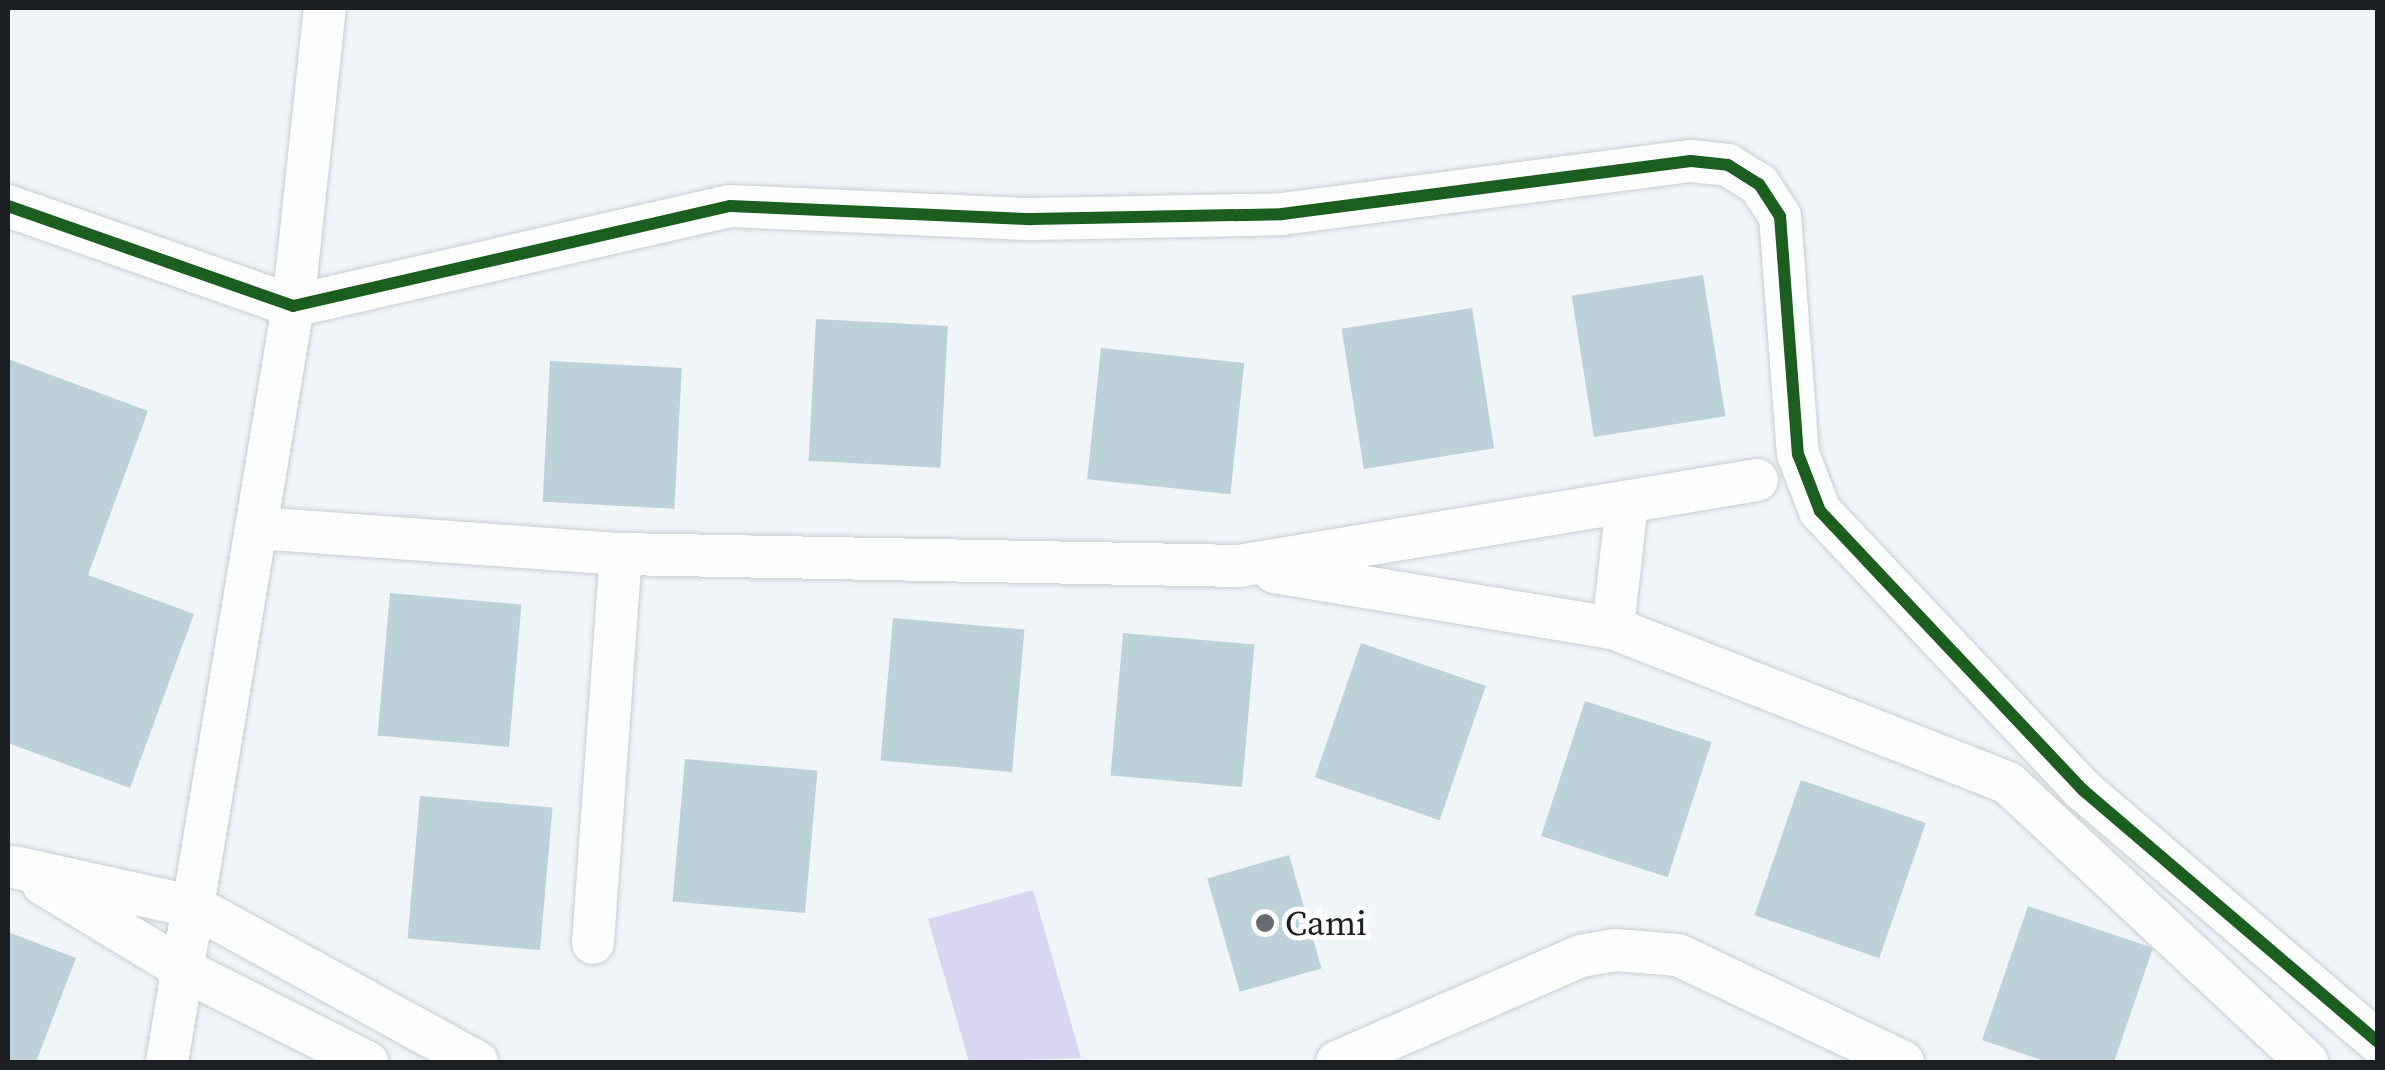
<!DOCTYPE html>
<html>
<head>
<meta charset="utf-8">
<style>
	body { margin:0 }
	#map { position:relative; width:2385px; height:1070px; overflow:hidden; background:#f0f5fa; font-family:"Source Serif 4",serif }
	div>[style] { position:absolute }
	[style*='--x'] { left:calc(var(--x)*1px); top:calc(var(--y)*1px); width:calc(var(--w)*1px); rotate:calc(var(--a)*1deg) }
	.green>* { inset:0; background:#d8d6f0 }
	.building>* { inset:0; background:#bdd1d8; transform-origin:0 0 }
	.roads { filter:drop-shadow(0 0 2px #c9cdd1) drop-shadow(0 0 2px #c9cdd1) }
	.street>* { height:42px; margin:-21px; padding:0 21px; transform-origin:21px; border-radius:21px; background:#fdfefe }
	.cycleway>* { height:12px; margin:-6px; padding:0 6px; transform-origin:6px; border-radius:6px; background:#1b5e20 }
	.dots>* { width:28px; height:28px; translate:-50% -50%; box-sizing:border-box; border:5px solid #fff; border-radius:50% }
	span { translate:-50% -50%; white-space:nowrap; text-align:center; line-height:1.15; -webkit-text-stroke:10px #fff; paint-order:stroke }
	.poi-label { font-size:35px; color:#1b1f23 }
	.left { translate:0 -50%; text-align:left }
	.frame { position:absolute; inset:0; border:10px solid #1b1f23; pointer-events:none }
</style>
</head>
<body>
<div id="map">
	<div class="green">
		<div style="clip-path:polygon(1033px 890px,1081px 1058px,969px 1062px,928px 919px)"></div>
	</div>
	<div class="building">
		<div style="left:1703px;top:275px;width:143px;height:133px;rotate:81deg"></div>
		<div style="left:1472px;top:308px;width:142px;height:132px;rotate:81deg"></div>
		<div style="left:816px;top:319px;width:132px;height:142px;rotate:3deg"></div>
		<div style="left:1101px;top:348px;width:144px;height:132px;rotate:6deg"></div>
		<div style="clip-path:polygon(8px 359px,148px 411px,88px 575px,194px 614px,130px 788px,8px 743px)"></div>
		<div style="left:550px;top:361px;width:132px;height:141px;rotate:3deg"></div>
		<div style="left:390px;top:593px;width:132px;height:143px;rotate:5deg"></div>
		<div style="left:893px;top:618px;width:132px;height:143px;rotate:5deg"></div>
		<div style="left:1123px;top:633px;width:132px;height:143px;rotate:5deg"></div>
		<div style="left:1361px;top:643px;width:132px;height:142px;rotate:19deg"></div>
		<div style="left:1585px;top:701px;width:133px;height:142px;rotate:18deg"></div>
		<div style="left:685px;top:759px;width:133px;height:143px;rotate:5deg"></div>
		<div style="left:1801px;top:780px;width:132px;height:143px;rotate:19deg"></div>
		<div style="left:420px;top:796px;width:133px;height:143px;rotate:5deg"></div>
		<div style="left:1289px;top:855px;width:118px;height:85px;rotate:74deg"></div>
		<div style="clip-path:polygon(2028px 906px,2153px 948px,2114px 1062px,2047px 1062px,1982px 1040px)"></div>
		<div style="clip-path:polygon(8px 932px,76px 958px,36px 1062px,8px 1062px)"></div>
	</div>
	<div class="roads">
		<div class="street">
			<div style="--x:8;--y:206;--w:302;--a:19.3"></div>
			<div style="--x:293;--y:306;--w:448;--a:-12.9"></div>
			<div style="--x:730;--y:206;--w:302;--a:2.5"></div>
			<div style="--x:1032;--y:219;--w:250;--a:-1.1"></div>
			<div style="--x:1282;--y:214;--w:412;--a:-7.4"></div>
			<div style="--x:1691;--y:161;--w:37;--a:6"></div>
			<div style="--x:1728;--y:165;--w:36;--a:32"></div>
			<div style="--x:1759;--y:184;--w:38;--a:57"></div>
			<div style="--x:1780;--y:216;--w:239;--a:85.7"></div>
			<div style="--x:1798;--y:454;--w:61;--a:68.9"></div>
			<div style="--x:1820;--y:511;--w:383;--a:46.7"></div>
			<div style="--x:2083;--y:790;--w:388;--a:40.5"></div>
			<div style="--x:257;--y:528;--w:365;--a:4.1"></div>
			<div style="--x:621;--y:554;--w:618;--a:1.11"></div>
			<div style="--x:1239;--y:566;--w:525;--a:-9.43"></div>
			<div style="--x:1274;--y:572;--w:344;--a:9.4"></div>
			<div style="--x:1613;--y:628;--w:424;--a:21.4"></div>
			<div style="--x:2008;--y:783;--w:409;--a:43"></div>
			<div style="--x:1613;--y:628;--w:126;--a:-83.6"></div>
			<div style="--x:14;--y:867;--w:185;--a:12.5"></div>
			<div style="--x:195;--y:907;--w:322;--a:28.8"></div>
			<div style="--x:43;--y:884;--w:167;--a:31.3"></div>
			<div style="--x:186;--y:971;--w:203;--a:26.7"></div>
			<div style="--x:593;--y:943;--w:390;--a:-85.9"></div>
			<div style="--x:167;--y:1062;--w:766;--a:-80.54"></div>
			<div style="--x:293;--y:306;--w:300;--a:-83.9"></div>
			<div style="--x:1337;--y:1062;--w:266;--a:-23.5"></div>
			<div style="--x:1581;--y:956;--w:36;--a:-10"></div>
			<div style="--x:1616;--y:950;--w:62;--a:4.6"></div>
			<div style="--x:1678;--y:955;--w:249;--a:25.4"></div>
		</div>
	</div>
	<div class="cycleway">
		<div style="--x:8;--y:206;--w:302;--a:19.3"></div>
		<div style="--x:293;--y:306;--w:448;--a:-12.9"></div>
		<div style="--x:730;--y:206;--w:302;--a:2.5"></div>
		<div style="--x:1032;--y:219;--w:250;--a:-1.1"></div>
		<div style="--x:1282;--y:214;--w:412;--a:-7.4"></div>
		<div style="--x:1691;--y:161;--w:37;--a:6"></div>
		<div style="--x:1728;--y:165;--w:36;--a:32"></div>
		<div style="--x:1759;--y:184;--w:38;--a:57"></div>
		<div style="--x:1780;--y:216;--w:239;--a:85.7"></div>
		<div style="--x:1798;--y:454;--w:61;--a:68.9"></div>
		<div style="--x:1820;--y:511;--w:383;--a:46.7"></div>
		<div style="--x:2083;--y:790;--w:388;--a:40.5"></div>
	</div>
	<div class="dots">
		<div style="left:1265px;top:923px;background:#666a6e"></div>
	</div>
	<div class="poi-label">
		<span class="left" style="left:1285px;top:923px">Cami</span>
	</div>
	<div class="frame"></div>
</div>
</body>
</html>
